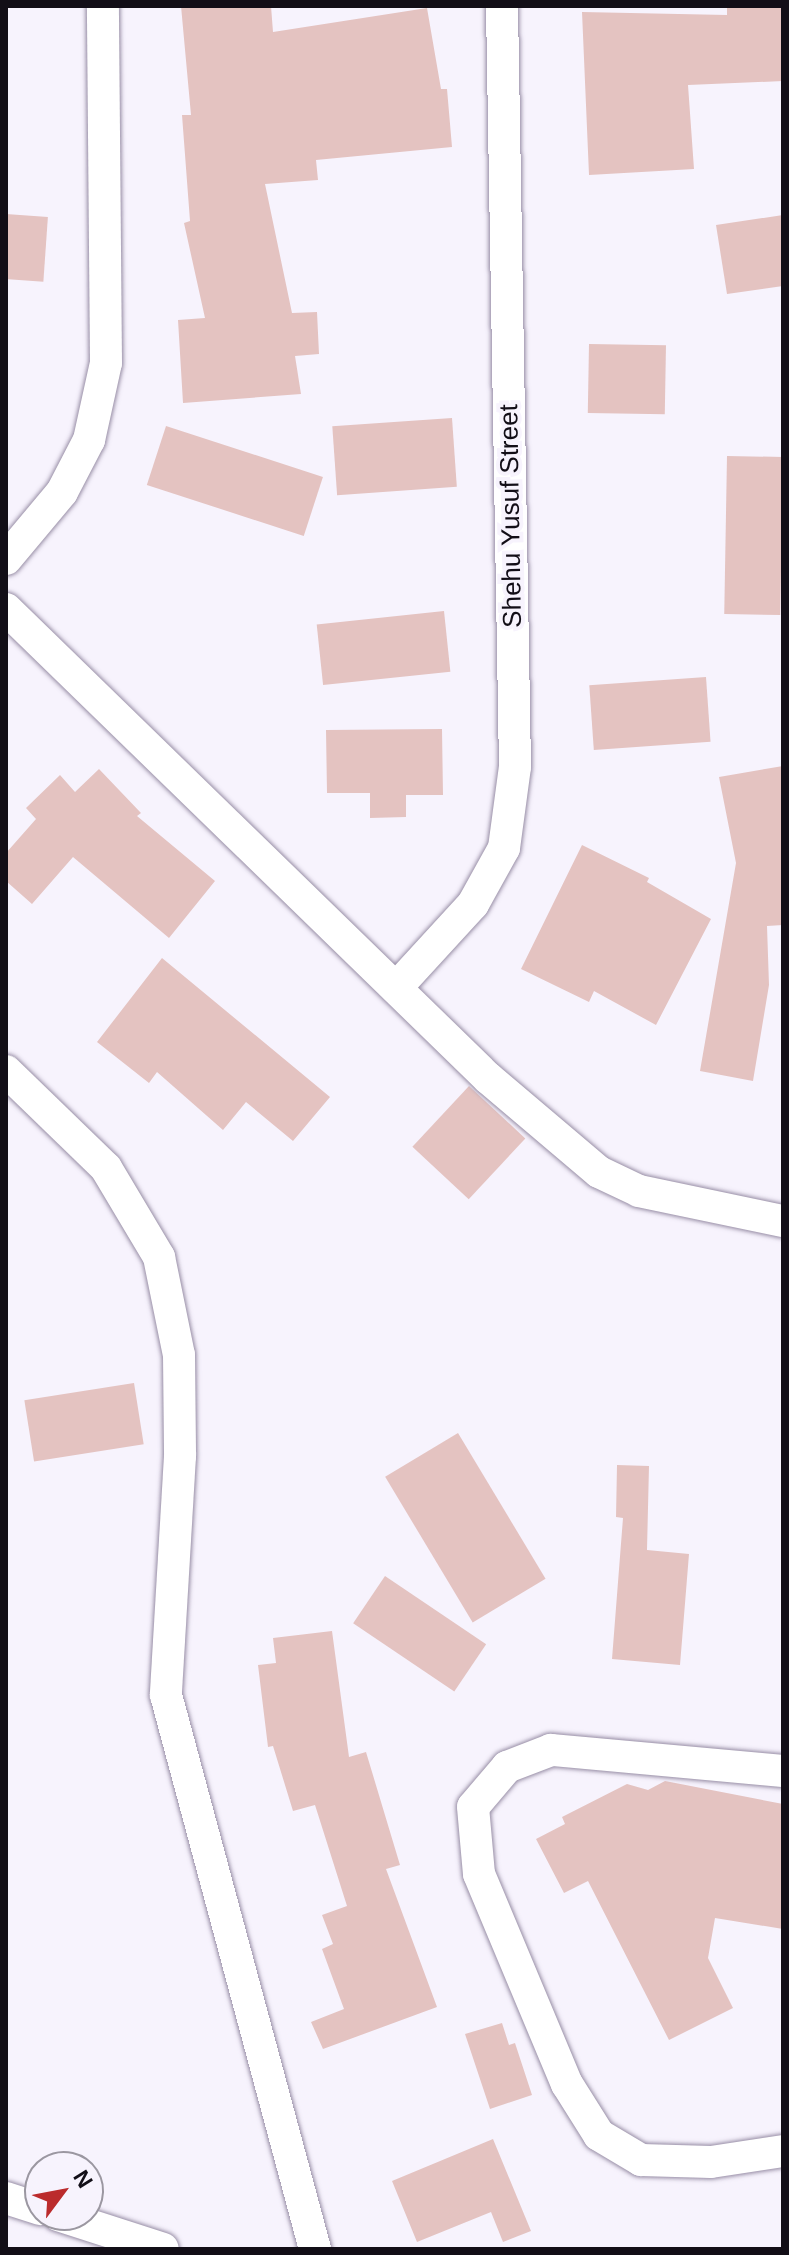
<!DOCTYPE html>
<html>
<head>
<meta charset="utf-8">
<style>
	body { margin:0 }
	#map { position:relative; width:789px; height:2255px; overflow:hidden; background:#f7f3fd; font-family:Helvetica,sans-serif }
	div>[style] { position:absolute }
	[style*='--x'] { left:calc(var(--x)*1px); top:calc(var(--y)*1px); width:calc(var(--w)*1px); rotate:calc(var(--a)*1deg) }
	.building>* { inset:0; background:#e4c3c1; transform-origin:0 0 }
	.roads { filter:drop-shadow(0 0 2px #988ea6) drop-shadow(0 0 2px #988ea6) }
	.minor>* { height:32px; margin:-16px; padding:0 16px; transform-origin:16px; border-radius:16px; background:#fff }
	span { translate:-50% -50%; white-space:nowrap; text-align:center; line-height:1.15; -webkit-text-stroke:8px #f7f3fd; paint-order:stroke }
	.street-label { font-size:26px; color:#120e17 }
	.frame { position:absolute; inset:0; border:8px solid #120e17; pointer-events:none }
	.north { position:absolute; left:24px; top:2151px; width:80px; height:80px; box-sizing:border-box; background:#f7f3fd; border:2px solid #9b97a1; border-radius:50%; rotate:58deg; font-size:22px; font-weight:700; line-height:32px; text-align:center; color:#120e17 }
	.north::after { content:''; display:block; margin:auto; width:28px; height:36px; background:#bb2b2c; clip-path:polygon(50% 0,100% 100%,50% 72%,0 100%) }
</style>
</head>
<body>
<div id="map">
	<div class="building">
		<div style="clip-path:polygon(181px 6px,271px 6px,273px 32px,427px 8px,441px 89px,447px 89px,452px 147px,316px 160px,318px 180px,265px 184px,292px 313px,317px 312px,319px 354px,295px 356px,301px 394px,183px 403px,178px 320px,205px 318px,184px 223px,190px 221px,182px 115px,191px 115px)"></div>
		<div style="clip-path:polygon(727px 6px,783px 6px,783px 81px,688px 85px,694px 169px,589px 175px,582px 12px,727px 15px)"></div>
		<div style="left:6px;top:214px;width:42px;height:65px;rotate:4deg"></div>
		<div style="clip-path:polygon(783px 215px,783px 286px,727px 294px,716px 225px)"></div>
		<div style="left:589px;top:344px;width:77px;height:69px;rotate:1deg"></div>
		<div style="left:452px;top:418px;width:69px;height:120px;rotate:86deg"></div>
		<div style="left:166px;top:426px;width:165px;height:62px;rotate:18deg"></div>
		<div style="left:727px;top:456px;width:56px;height:158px;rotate:1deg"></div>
		<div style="left:444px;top:611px;width:61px;height:128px;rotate:84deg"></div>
		<div style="left:706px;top:677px;width:65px;height:117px;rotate:86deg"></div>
		<div style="clip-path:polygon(442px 729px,443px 795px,406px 795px,406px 817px,370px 818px,370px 793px,327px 793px,326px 730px)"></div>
		<div style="clip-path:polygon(783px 766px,783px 925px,767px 926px,769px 985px,753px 1081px,700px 1071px,736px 863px,719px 777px)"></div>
		<div style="clip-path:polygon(99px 769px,141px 813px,137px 816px,215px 881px,169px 938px,73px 857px,32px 904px,6px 881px,6px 853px,36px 819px,26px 808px,60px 775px,75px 792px)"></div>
		<div style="clip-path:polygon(582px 845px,649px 878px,647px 882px,711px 919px,656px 1025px,594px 991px,589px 1002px,521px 969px)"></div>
		<div style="clip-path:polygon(162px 958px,330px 1097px,293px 1141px,246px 1102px,223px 1130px,157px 1072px,149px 1083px,97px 1042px)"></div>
		<div style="left:469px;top:1086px;width:77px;height:83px;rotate:43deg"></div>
		<div style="left:134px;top:1383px;width:62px;height:111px;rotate:81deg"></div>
		<div style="left:458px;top:1433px;width:170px;height:85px;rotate:59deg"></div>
		<div style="clip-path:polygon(617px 1465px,649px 1466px,647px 1550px,689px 1554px,680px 1665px,612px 1659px,623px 1518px,616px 1517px)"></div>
		<div style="left:385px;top:1576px;width:122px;height:57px;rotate:34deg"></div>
		<div style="clip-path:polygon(332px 1631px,349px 1757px,366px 1752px,400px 1865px,386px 1869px,437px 2007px,323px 2049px,311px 2022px,344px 2009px,322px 1949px,333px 1944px,322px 1915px,347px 1906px,315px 1805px,293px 1811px,273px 1746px,268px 1747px,258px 1665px,276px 1663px,273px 1638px)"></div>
		<div style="clip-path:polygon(665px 1781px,783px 1804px,783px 1929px,715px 1918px,708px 1958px,733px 2008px,669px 2040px,588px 1881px,564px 1893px,536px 1839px,565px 1824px,562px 1817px,627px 1784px,648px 1790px)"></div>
		<div style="clip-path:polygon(502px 2023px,509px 2045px,515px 2043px,532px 2095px,490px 2109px,465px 2034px)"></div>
		<div style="clip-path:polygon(493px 2139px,531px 2231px,503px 2242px,491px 2212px,417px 2242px,392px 2181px)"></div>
	</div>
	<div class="roads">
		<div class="minor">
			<div style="--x:6;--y:559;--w:87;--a:-50.1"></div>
			<div style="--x:62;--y:492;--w:59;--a:-62.6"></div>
			<div style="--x:89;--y:440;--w:79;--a:-77.6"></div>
			<div style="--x:106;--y:363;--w:357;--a:-90.5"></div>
			<div style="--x:6;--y:609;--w:673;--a:44.22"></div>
			<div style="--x:488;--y:1078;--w:145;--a:40.3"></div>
			<div style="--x:599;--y:1172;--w:44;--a:25.4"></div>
			<div style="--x:639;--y:1191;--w:147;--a:11.8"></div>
			<div style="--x:396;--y:988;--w:114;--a:-47.5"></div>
			<div style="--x:473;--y:904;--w:64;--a:-61"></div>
			<div style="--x:504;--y:848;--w:82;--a:-82.3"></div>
			<div style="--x:515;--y:767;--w:761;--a:-90.98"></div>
			<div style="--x:6;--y:1071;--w:139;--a:44.1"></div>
			<div style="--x:106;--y:1168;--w:104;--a:59.2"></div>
			<div style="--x:159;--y:1257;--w:100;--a:78.5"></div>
			<div style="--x:179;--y:1355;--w:101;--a:89.4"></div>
			<div style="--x:180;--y:1456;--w:239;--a:93.4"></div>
			<div style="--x:166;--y:1695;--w:574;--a:74.95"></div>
			<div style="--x:783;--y:1771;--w:233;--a:-174.8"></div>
			<div style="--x:551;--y:1750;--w:47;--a:158.9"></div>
			<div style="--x:507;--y:1767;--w:52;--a:130.4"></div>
			<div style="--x:473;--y:1807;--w:67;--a:84.9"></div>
			<div style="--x:479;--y:1874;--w:228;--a:67.3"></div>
			<div style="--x:567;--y:2084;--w:60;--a:57.9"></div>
			<div style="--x:599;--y:2135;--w:49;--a:30.8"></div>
			<div style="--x:641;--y:2160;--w:70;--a:1.6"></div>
			<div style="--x:711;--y:2162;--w:73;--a:-8.7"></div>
			<div style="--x:6;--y:2198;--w:36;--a:18"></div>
			<div style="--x:58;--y:2215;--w:110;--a:17.9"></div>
		</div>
	</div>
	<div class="street-label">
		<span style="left:511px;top:516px;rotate:-91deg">Shehu Yusuf Street</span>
	</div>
	<div class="frame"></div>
	<div class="north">N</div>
</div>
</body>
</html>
